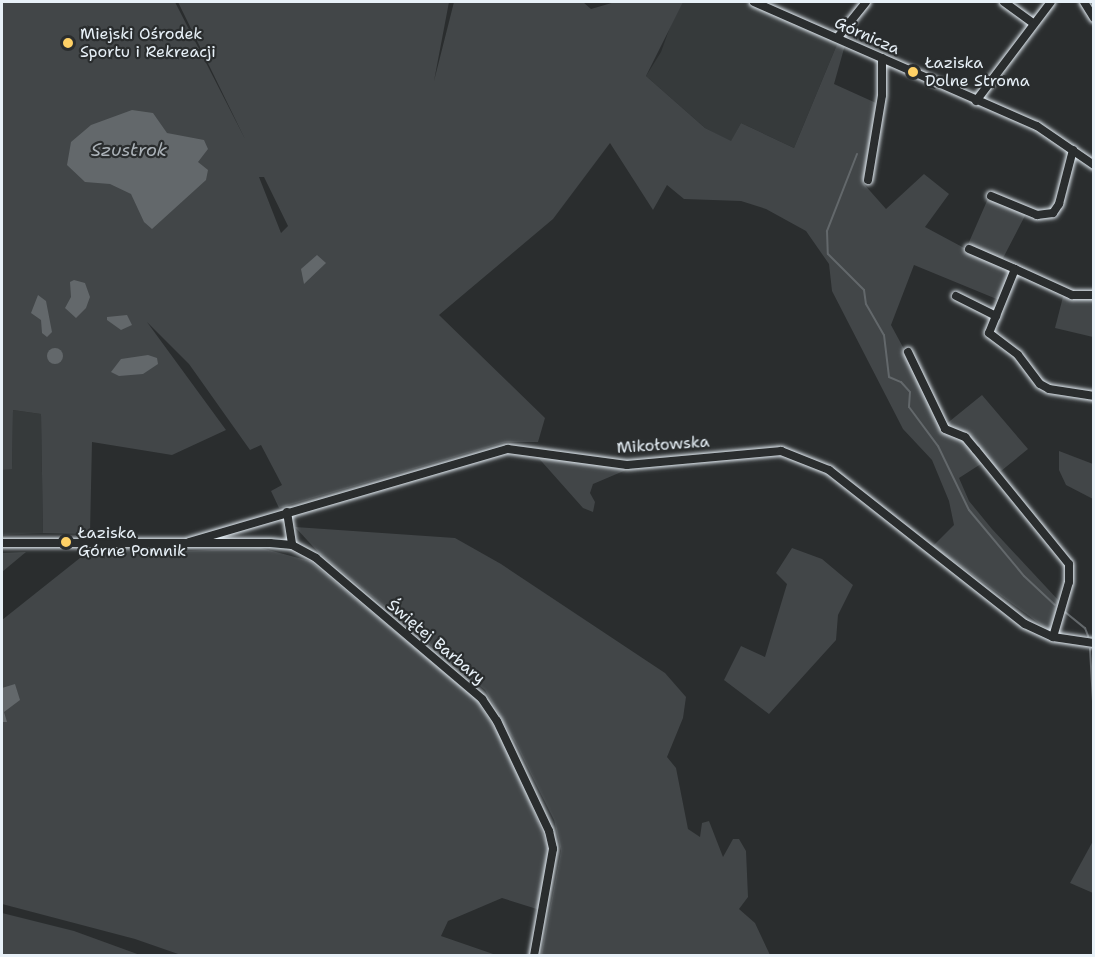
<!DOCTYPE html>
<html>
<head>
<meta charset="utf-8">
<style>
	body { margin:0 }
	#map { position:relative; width:1095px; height:957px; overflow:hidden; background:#2a2d2e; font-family:"Shantell Sans",sans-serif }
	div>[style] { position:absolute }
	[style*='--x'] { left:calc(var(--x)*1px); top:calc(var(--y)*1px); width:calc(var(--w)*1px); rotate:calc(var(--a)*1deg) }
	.built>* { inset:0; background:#363a3b }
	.green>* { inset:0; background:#424648 }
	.water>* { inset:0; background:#63686b }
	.round { border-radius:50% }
	.stream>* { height:2px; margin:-1px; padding:0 1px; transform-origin:1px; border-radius:1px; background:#63686b }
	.roads { filter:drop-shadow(0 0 2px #e8f1f8) drop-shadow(0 0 2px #e8f1f8) }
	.minor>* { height:8px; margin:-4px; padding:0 4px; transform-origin:4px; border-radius:4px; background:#2a2d2e }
	.dots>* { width:16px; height:16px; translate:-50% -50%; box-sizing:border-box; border:3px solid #2a2d2e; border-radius:50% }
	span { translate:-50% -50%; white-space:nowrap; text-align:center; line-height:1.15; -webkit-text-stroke:4.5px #2a2d2e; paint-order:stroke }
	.poi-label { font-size:16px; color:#e8f1f8 }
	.left { translate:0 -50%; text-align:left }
	.street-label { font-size:16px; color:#e8f1f8 }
	.water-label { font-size:18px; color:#acb3b9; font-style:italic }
	.frame { position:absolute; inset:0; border:3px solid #e8f1f8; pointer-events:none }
</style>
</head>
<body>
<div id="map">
	<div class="built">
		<div style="clip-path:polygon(683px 2px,753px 2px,838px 42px,794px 148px,741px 123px,731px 142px,705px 128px,646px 76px,661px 52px,678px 5px)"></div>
		<div style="clip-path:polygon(13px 410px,41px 414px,43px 533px,2px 535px,2px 470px,12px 468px)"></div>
	</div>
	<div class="green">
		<div style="clip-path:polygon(evenodd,2px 2px,175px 2px,245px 139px,178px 2px,449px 2px,434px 81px,454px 2px,583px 2px,591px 9px,615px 2px,683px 2px,646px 76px,705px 128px,731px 141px,741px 123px,794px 148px,838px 42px,845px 45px,834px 84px,876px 103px,863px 183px,886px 209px,924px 174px,949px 194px,925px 227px,966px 249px,990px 194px,1028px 210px,1001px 262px,1011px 267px,999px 300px,914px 265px,891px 325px,945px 425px,982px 395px,1028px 449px,1001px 471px,984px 462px,959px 478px,969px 501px,992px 529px,1060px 602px,1051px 632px,933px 546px,954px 525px,949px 501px,932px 460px,903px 429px,832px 291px,829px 264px,806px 231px,766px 209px,741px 201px,684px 199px,667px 185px,653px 210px,610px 143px,553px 219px,439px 315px,545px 418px,538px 442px,506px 442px,279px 508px,271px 491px,282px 485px,261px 445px,250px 450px,189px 364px,147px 322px,226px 430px,172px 455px,92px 442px,90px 534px,43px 533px,41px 414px,13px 410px,12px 469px,2px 470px,2px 2px,259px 177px,264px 177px,288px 226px,281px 233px,259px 177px)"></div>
		<div style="clip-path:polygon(1064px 293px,1093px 297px,1093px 337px,1055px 328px)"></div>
		<div style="clip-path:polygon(1059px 451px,1093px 464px,1093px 499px,1066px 485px,1059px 470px)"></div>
		<div style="clip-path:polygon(535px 454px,626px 470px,593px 484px,590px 493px,595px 502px,593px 512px,583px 508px)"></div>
		<div style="clip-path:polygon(295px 527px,455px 538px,501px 564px,665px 673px,686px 697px,683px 718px,667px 757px,676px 768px,688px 829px,700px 837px,702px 823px,709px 821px,723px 857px,733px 839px,739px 839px,746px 851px,748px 897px,739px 909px,755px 923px,770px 955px,541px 955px,561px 851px,554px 820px,516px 744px,485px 690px,319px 553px)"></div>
		<div style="clip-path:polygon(145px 547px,187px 551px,261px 548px,310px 561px,475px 698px,508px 748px,551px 853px,540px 910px,502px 898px,448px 921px,441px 936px,496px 955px,181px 955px,135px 939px,2px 904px,2px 620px,90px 550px)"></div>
		<div style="clip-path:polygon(792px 548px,822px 559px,853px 585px,838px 615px,836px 640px,769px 714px,724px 680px,741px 646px,765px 657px,787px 584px,776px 573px)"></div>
		<div style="clip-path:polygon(26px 552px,2px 572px,2px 553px)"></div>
		<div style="clip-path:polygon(1093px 841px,1093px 893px,1070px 883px)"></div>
		<div style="clip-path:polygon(2px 913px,74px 931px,140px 955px,2px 955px)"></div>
	</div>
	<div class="water">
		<div style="clip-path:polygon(132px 110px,153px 113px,167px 133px,204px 140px,208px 149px,198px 162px,208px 170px,206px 180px,152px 229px,144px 222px,131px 194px,110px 184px,85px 182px,67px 165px,71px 142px,91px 125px)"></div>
		<div style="clip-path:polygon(317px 255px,326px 263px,304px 284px,301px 269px)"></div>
		<div style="clip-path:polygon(74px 280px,85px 283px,90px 297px,86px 308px,76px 318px,65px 308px,71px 297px,70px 282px)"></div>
		<div style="clip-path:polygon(38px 295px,46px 301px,52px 332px,47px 337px,42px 333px,41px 320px,31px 313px)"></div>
		<div style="clip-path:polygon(127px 315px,132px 325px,121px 330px,107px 320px,107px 317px)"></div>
		<div class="round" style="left:47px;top:348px;width:16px;height:16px"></div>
		<div style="clip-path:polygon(148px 355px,157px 358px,158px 364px,143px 374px,119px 376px,111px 372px,121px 359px)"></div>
		<div style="clip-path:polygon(15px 684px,20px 700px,4px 712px,7px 722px,2px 722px,2px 688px)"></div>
	</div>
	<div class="stream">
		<div style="--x:857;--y:154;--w:83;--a:111.3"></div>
		<div style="--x:827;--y:231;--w:23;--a:88"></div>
		<div style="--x:828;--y:254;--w:51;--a:45"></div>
		<div style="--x:864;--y:290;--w:14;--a:82"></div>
		<div style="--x:866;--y:304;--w:36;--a:60"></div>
		<div style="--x:884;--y:335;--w:42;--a:83.2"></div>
		<div style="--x:889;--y:377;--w:13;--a:23"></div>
		<div style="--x:901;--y:382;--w:13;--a:48"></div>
		<div style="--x:910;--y:392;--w:15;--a:94"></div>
		<div style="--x:909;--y:407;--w:49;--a:53.4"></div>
		<div style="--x:938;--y:446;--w:71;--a:64.2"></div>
		<div style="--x:969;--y:510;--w:86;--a:50.2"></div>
		<div style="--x:1024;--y:576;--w:42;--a:43.1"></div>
		<div style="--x:1065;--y:612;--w:26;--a:39"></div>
		<div style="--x:1085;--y:628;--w:9;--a:69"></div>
		<div style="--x:1090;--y:649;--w:70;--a:86.7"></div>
	</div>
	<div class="roads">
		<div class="minor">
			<div style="--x:754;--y:2;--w:309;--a:23.7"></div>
			<div style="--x:1037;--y:126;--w:69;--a:34.4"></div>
			<div style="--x:1004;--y:2;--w:37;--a:36"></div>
			<div style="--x:1084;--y:2;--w:19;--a:58"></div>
			<div style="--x:838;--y:37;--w:45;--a:-51.3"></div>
			<div style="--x:976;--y:101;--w:124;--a:-52.9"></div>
			<div style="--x:868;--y:180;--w:86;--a:-80.6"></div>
			<div style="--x:882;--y:95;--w:37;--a:-90"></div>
			<div style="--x:991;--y:196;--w:50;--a:22.4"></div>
			<div style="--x:1037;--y:215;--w:16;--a:-7"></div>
			<div style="--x:1053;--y:213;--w:11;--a:-56"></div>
			<div style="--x:1059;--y:204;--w:56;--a:-75.5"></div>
			<div style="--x:969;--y:249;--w:50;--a:23.5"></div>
			<div style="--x:1094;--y:295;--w:22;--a:180"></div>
			<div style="--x:1072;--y:295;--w:63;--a:-155.5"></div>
			<div style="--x:1015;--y:269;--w:69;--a:112.1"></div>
			<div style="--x:989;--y:333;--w:36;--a:37"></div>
			<div style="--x:1018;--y:355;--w:36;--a:53"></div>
			<div style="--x:1040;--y:384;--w:10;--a:29"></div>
			<div style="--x:1049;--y:389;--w:46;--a:8.8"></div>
			<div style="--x:956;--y:296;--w:45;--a:26.6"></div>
			<div style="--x:908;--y:352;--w:85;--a:64.3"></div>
			<div style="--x:945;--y:429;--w:22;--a:22"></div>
			<div style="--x:965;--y:437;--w:17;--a:50"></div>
			<div style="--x:976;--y:450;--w:147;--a:50.8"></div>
			<div style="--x:1069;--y:564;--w:18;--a:90"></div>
			<div style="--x:1069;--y:582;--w:57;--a:106.2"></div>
			<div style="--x:287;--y:512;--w:33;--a:81"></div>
			<div style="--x:189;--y:542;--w:332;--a:-16.3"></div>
			<div style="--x:508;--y:449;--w:120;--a:7.7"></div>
			<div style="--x:627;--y:465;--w:155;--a:-5.2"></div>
			<div style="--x:781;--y:451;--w:52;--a:21.6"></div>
			<div style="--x:829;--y:470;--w:249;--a:38.2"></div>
			<div style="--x:1025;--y:624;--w:31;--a:25"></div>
			<div style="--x:1053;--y:637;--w:41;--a:8.3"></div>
			<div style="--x:2;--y:543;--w:268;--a:0"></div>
			<div style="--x:270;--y:543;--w:22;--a:5"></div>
			<div style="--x:292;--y:545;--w:27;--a:28"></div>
			<div style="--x:316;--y:558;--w:218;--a:40.3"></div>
			<div style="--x:482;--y:699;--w:27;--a:56"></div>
			<div style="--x:497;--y:721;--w:122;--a:64.7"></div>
			<div style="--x:549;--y:831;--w:18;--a:77"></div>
			<div style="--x:553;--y:849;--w:109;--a:100.1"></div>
		</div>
	</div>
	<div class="dots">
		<div style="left:68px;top:43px;background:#ffd166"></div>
		<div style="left:913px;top:72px;background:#ffd166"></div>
		<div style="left:66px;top:542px;background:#ffd166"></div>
	</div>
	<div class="poi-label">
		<span class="left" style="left:80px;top:43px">Miejski Ośrodek<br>Sportu i Rekreacji</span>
		<span class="left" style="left:925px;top:72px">Łaziska<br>Dolne Stroma</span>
		<span class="left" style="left:78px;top:542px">Łaziska<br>Górne Pomnik</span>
	</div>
	<div class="street-label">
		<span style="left:867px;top:36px;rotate:24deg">Górnicza</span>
		<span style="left:663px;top:445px;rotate:-4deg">Mikołowska</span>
		<span style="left:436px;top:642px;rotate:40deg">Świętej Barbary</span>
	</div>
	<div class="water-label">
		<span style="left:129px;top:150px">Szustrok</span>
	</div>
	<div class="frame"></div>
</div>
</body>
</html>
